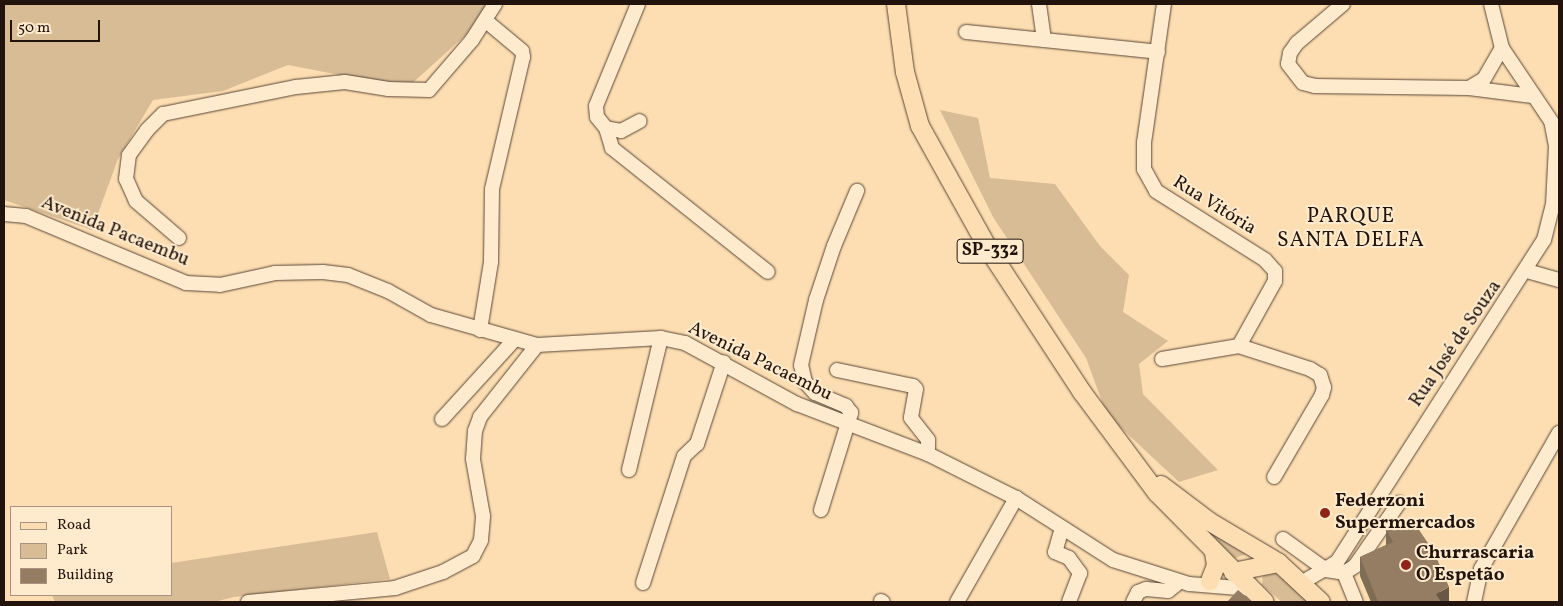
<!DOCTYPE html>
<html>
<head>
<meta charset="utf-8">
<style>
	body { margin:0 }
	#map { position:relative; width:1563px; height:606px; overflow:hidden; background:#fddeb2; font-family:Vollkorn,serif }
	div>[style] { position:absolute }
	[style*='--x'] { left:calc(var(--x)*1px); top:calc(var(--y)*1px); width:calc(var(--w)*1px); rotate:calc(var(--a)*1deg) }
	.green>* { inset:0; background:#d8bc96 }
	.roads { filter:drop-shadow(0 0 1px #594636) drop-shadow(0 0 1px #594636) }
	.minor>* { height:14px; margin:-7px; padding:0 7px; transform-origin:7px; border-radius:7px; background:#feeacd }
	.major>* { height:18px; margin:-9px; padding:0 9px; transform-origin:9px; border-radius:9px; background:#fddeb2 }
	.wall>* { inset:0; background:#7f6c54 }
	.shaded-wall>* { inset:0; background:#685845 }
	.building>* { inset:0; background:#947d62 }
	.dots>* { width:14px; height:14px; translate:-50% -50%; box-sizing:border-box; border:2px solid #feeacd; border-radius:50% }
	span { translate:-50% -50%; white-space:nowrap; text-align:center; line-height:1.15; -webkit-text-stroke:4px #feeacd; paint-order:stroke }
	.shield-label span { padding:1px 4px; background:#feeacd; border:1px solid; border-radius:4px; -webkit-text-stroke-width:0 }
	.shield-label { font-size:18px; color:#22140c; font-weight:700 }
	.street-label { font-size:19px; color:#22140c }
	.poi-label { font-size:19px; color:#22140c; font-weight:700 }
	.left { translate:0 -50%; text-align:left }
	.quarter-label { font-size:21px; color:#22140c; letter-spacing:1px }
	.frame { position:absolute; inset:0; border:5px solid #22140c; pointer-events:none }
	.legend { position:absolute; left:10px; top:506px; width:162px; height:90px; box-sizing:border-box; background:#feeacd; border:1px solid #a69480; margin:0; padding:6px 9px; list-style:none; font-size:15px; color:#22140c }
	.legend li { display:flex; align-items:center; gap:10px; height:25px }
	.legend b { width:25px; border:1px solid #a69480 }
	.scale { position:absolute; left:10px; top:20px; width:90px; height:22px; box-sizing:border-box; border:2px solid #22140c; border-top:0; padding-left:6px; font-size:15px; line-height:18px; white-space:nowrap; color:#22140c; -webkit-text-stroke:4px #feeacd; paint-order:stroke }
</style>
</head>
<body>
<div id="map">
	<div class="green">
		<div style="clip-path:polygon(4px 4px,490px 4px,488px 15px,407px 88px,288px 65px,223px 91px,153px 100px,118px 159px,92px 230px,4px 200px)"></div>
		<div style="clip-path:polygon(940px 110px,978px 118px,990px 178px,1055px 184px,1100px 246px,1129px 275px,1123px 312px,1168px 341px,1139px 364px,1143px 394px,1218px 470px,1179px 482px,1107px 415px,1086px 358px,993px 217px)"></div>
		<div style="clip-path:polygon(1187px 514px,1249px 553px,1230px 560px)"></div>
		<div style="clip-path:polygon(377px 532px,390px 579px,234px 597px,214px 602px,55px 602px,52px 595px,171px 595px,171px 563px)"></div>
		<div style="clip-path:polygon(1273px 571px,1291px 584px,1310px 602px,1282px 602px,1262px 585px,1263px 572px)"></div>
	</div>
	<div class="roads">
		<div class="minor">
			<div style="--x:638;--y:4;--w:110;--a:112.4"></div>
			<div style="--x:596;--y:106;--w:11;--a:85"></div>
			<div style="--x:597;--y:117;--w:14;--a:51"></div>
			<div style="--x:606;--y:128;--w:15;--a:11"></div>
			<div style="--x:621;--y:131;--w:21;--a:-28"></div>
			<div style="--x:1039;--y:4;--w:36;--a:82"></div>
			<div style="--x:1164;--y:4;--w:139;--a:98.2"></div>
			<div style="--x:1144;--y:142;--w:27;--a:90"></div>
			<div style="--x:1144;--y:169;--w:25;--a:61"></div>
			<div style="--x:1156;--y:191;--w:129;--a:32.3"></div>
			<div style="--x:1265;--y:260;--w:15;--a:48"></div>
			<div style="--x:1275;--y:271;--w:10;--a:90"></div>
			<div style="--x:1275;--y:281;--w:74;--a:119"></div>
			<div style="--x:1343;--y:4;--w:60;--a:139.7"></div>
			<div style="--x:1297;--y:43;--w:12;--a:125"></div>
			<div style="--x:1290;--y:53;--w:11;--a:100"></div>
			<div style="--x:1288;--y:64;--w:24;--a:52"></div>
			<div style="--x:1303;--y:83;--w:12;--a:14"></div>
			<div style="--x:1315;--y:86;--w:154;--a:0.7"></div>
			<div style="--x:1469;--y:88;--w:64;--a:7.2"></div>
			<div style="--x:966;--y:32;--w:193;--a:5.9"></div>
			<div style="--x:1469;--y:88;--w:17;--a:-31"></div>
			<div style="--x:1484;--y:79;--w:36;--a:-60"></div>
			<div style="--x:606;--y:128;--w:21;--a:73"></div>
			<div style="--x:612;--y:148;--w:199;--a:38.5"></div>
			<div style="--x:4;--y:214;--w:22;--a:5"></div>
			<div style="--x:26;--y:216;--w:173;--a:22.7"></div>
			<div style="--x:186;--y:283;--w:34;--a:3"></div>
			<div style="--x:220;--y:285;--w:56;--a:-12.3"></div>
			<div style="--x:275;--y:273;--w:48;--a:-1.2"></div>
			<div style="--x:323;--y:272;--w:25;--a:7"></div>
			<div style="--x:348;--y:275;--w:43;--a:21.8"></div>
			<div style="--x:388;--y:291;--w:49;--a:29.2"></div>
			<div style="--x:431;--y:315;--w:110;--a:15.8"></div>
			<div style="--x:537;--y:345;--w:124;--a:-3.2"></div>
			<div style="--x:661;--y:338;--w:25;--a:12"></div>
			<div style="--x:685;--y:343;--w:128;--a:28.6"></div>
			<div style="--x:797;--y:404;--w:140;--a:20.9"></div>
			<div style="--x:928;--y:454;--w:98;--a:26.6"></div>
			<div style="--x:1016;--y:498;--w:115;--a:32.6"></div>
			<div style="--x:1113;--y:560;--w:80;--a:17.5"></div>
			<div style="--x:1189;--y:584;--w:62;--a:4.6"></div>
			<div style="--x:179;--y:238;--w:57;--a:-139.3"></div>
			<div style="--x:136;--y:201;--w:24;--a:-114"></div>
			<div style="--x:126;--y:179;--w:24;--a:-83"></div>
			<div style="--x:129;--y:155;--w:31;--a:-54"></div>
			<div style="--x:147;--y:130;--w:23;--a:-45"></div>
			<div style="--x:163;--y:114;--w:136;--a:-11.5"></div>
			<div style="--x:296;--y:87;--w:49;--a:-5.8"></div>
			<div style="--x:345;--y:82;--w:44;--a:9.2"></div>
			<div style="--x:388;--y:89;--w:41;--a:1.4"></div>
			<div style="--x:429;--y:90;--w:66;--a:-49.3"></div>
			<div style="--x:472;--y:40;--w:43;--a:-57.4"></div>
			<div style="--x:1527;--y:271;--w:33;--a:16"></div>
			<div style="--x:480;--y:330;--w:69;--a:-80.8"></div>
			<div style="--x:491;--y:262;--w:73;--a:-89.2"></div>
			<div style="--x:492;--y:189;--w:136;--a:-76.8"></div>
			<div style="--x:523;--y:57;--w:6;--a:-99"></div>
			<div style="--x:522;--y:51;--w:47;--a:-140.2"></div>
			<div style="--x:1162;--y:359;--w:78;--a:-9.6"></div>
			<div style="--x:1239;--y:346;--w:75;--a:17.9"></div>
			<div style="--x:1310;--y:369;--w:12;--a:31"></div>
			<div style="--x:1320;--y:375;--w:13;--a:72"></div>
			<div style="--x:1324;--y:387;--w:8;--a:104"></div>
			<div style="--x:1322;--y:395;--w:95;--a:120.3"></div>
			<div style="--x:837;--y:370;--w:78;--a:11.9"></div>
			<div style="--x:913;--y:386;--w:4;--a:45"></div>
			<div style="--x:916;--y:389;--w:29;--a:100"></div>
			<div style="--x:911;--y:418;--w:28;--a:52"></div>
			<div style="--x:928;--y:440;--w:14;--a:90"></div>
			<div style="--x:442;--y:419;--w:108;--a:-47.6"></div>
			<div style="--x:629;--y:470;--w:136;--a:-76.4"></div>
			<div style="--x:821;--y:510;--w:102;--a:-72.8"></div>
			<div style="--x:851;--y:413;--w:9;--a:-126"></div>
			<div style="--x:846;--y:406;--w:34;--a:-157"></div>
			<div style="--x:815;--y:393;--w:15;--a:-132"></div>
			<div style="--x:805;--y:382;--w:17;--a:-103"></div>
			<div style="--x:801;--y:365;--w:67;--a:-77"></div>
			<div style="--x:816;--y:300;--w:57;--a:-71.6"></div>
			<div style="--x:834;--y:246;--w:60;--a:-67.3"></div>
			<div style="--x:1062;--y:528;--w:25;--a:106"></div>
			<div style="--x:1055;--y:552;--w:15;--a:23"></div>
			<div style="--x:1069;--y:558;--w:19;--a:54"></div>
			<div style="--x:1080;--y:573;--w:31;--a:111"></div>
			<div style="--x:1283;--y:539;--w:53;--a:35.8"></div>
			<div style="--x:1326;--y:570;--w:18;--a:9"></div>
			<div style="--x:1344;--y:573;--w:13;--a:-32"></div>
			<div style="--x:1355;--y:566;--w:77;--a:-55.1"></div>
			<div style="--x:1344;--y:573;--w:31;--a:68"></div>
			<div style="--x:643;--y:583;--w:133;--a:-72.1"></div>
			<div style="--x:684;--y:456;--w:18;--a:-43"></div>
			<div style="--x:697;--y:444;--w:86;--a:-71.8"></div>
			<div style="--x:1301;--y:583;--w:42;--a:-30.3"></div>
			<div style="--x:1337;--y:562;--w:383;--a:-57.3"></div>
			<div style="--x:1544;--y:240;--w:36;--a:-76"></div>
			<div style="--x:1553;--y:205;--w:59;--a:-87.1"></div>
			<div style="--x:1556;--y:146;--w:25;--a:-101"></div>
			<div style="--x:1551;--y:121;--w:88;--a:-123.9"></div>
			<div style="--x:1502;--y:48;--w:45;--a:-104"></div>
			<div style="--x:881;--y:601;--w:2;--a:27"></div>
			<div style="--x:248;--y:602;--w:148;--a:-5.4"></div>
			<div style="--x:395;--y:588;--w:51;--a:-18.4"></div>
			<div style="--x:443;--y:572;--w:34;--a:-28"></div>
			<div style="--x:473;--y:556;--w:18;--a:-63"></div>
			<div style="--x:481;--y:540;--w:24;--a:-85"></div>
			<div style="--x:483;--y:516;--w:58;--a:-100"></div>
			<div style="--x:473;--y:459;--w:28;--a:-86"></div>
			<div style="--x:475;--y:431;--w:15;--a:-70"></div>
			<div style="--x:480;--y:417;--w:92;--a:-51.6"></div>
			<div style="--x:957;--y:602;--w:120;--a:-60.4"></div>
			<div style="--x:1133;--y:602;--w:11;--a:-63"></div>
			<div style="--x:1138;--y:592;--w:9;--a:-21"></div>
			<div style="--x:1146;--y:589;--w:22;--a:5"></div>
			<div style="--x:1168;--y:591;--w:14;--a:-39"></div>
			<div style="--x:1474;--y:602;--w:34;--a:-78"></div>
			<div style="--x:1481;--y:569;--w:157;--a:-60.2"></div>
		</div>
		<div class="major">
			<div style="--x:896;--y:4;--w:69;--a:82.5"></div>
			<div style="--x:905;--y:72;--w:56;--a:74.5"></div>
			<div style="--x:920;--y:126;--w:142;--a:60.9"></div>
			<div style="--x:989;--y:250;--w:170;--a:56.8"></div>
			<div style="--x:1082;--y:392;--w:126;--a:53.4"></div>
			<div style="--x:1157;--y:493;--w:153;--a:45.3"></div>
			<div style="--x:1161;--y:485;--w:61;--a:37.1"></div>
			<div style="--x:1210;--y:522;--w:80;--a:30.7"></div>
			<div style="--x:1279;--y:563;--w:57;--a:42.9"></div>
			<div style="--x:1233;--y:572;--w:47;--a:-11.1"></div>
			<div style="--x:1210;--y:581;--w:17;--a:-69"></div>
			<div style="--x:1216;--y:565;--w:13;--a:-99"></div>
		</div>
	</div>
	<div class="wall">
		<div style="clip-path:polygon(1386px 529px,1449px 602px,1371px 602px,1360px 576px,1360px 557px,1386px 545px)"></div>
	</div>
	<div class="shaded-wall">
		<div style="clip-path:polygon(1449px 587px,1449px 602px,1436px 602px,1436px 594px)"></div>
	</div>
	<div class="building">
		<div style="clip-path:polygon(1411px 518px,1434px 552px,1449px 587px,1436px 594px,1441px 602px,1378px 602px,1360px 557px,1393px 542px,1386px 529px)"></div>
		<div style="clip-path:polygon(1238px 590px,1253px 602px,1227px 602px)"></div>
	</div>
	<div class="dots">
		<div style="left:1325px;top:513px;background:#8f2418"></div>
		<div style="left:1406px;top:565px;background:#8f2418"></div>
	</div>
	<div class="shield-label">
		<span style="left:990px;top:251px">SP-332</span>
	</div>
	<div class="street-label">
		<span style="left:1214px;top:206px;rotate:32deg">Rua Vitória</span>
		<span style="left:115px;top:232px;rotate:22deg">Avenida Pacaembu</span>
		<span style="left:1456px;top:344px;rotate:-56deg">Rua José de Souza</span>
		<span style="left:760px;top:362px;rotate:26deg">Avenida Pacaembu</span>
	</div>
	<div class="poi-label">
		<span class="left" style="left:1335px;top:513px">Federzoni<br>Supermercados</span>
		<span class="left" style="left:1416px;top:565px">Churrascaria<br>O Espetão</span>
	</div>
	<div class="quarter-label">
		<span style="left:1351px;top:229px">PARQUE<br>SANTA DELFA</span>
	</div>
	<div class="frame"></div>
	<ul class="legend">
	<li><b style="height:6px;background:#fddeb2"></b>Road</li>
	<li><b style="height:14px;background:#d8bc96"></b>Park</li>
	<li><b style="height:14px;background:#947d62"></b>Building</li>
	</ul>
	<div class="scale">50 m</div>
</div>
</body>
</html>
